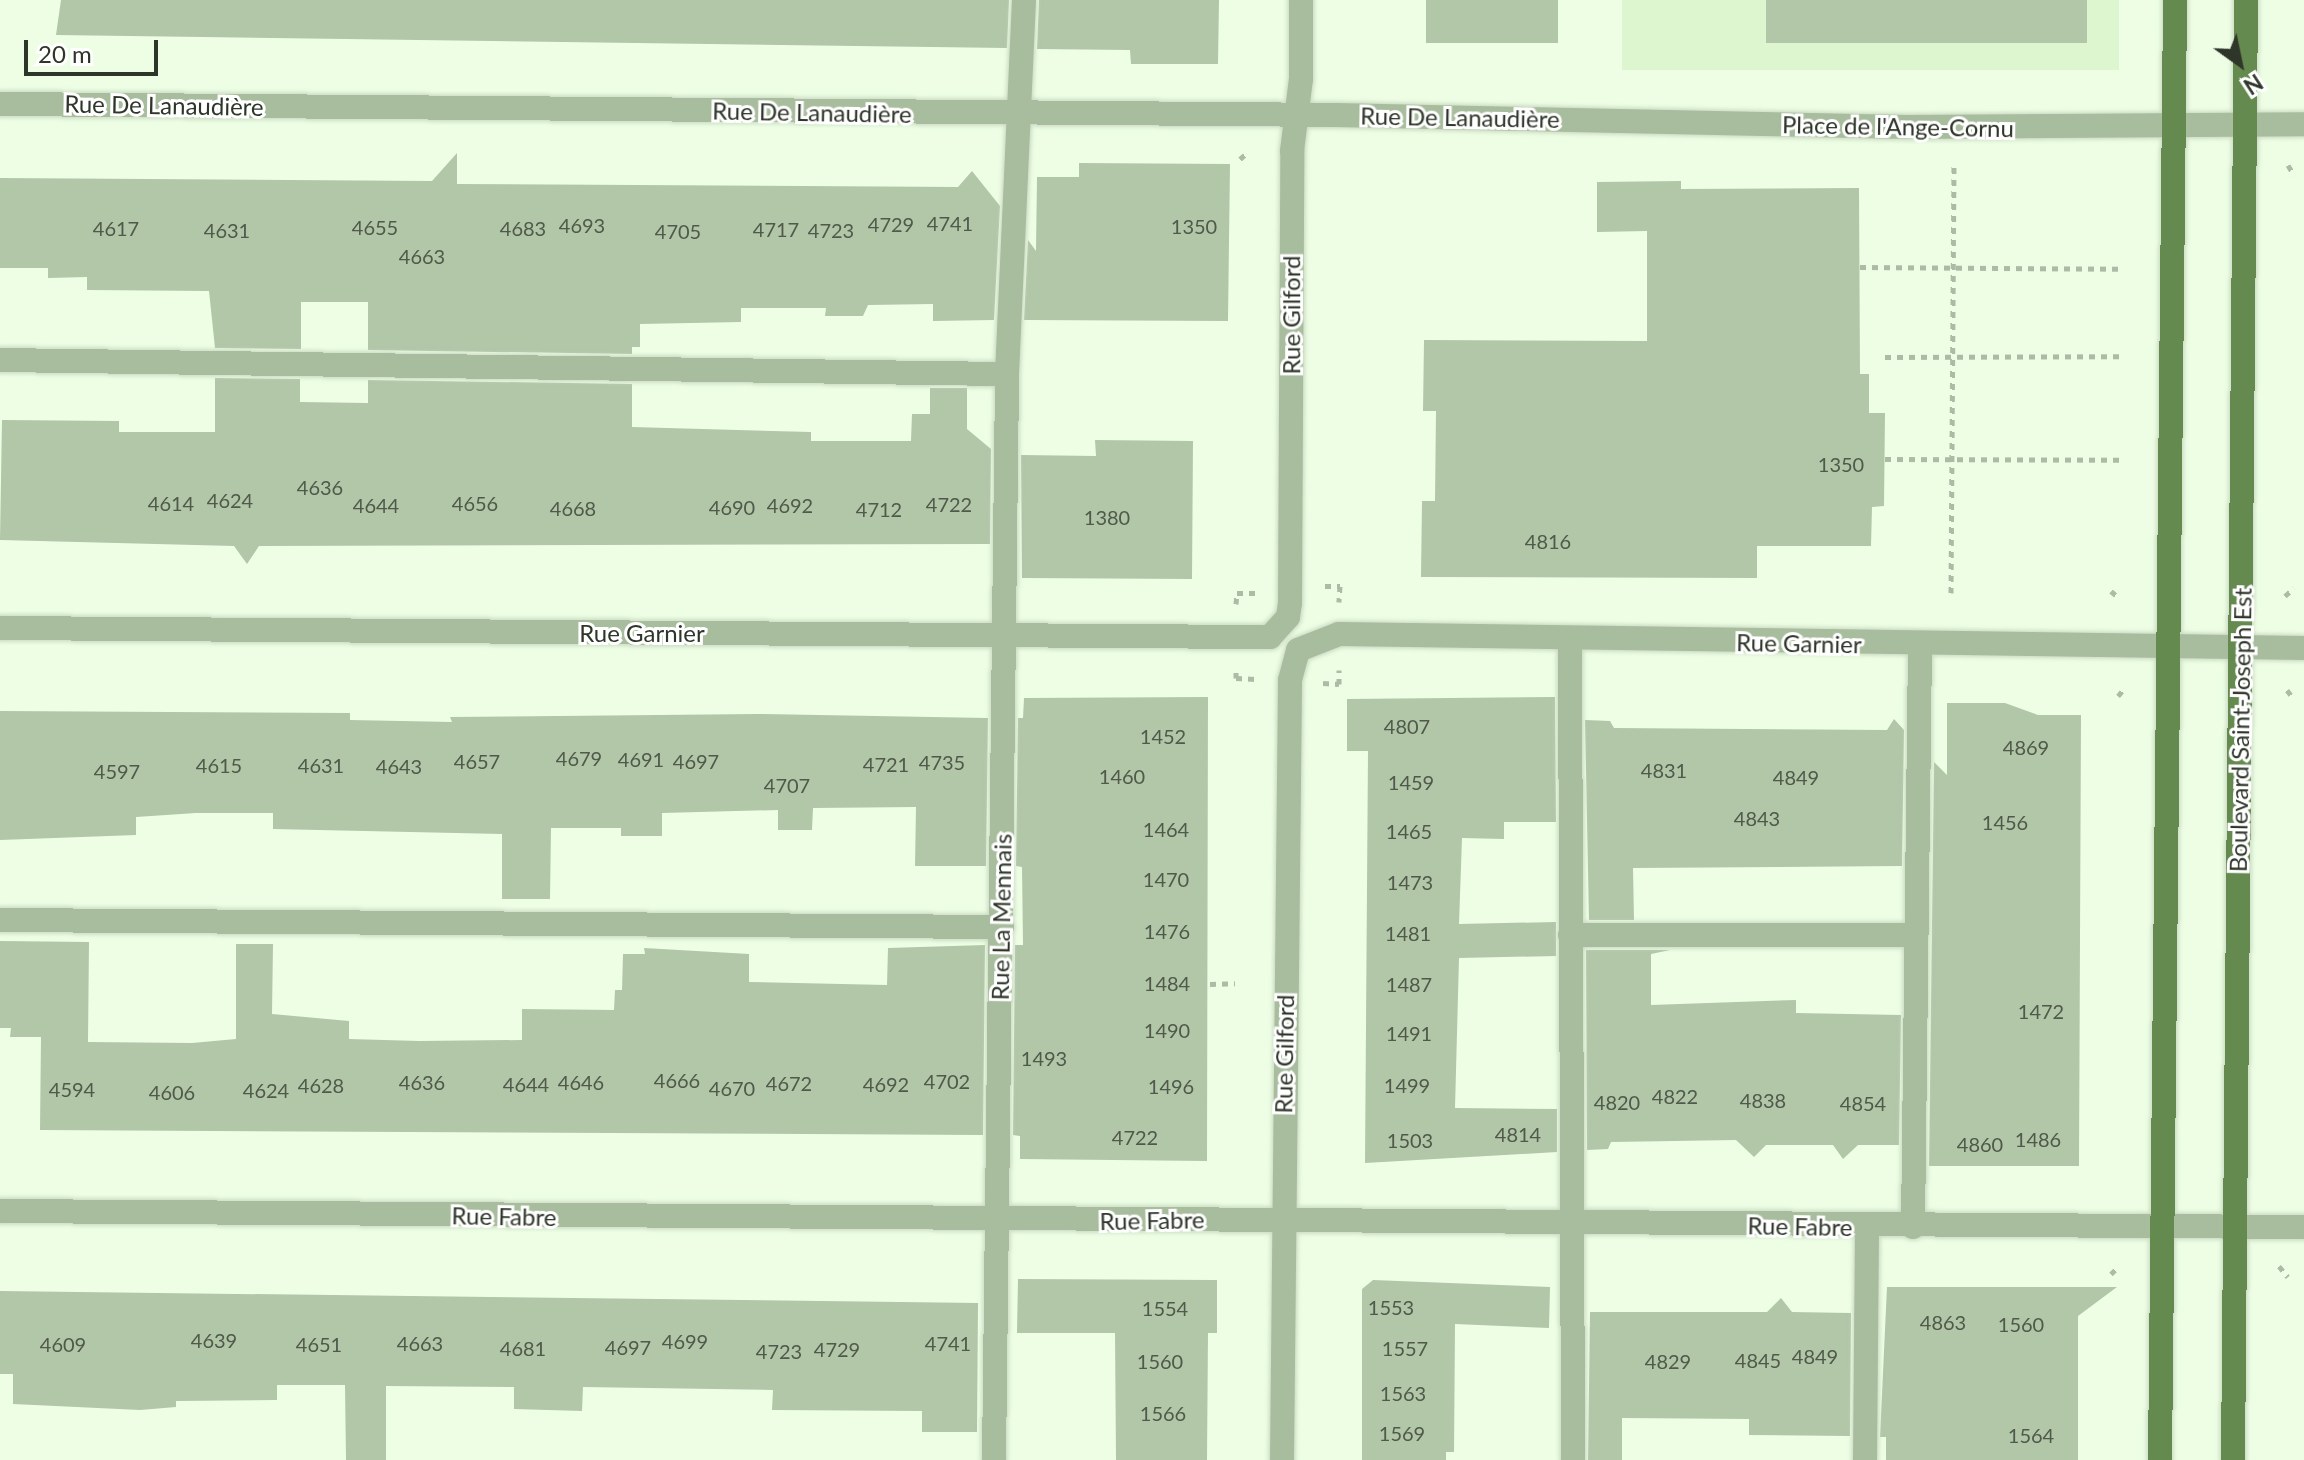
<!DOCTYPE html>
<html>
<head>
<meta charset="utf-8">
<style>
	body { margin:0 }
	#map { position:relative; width:2304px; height:1460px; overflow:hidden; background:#edfee4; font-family:Lato,sans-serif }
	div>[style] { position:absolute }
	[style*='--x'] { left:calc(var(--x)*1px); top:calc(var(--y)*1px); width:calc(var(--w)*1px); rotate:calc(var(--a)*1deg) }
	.built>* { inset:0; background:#ddf6d0; transform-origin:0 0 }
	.building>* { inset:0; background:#b2c6a8; transform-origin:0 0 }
	.path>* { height:5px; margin-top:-2.5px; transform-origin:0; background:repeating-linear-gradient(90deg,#adbba6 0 6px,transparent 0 12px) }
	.roads { filter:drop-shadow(0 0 2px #cbdac3) drop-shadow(0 0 2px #cbdac3) }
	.minor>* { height:24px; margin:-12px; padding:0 12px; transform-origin:12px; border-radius:12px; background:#a8bd9d }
	.major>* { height:24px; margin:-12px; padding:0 12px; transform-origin:12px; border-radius:12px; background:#658a4f }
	span { translate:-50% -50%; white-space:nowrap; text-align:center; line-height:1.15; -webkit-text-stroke:6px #fff; paint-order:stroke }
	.number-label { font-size:20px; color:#4f5a4a }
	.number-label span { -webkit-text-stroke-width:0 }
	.street-label { font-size:24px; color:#2e362a }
	.north { position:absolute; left:2200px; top:24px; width:80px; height:80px; -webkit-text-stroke:6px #fff; paint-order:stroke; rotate:147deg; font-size:22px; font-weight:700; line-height:32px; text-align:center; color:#2e362a }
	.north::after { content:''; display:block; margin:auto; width:28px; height:36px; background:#2e362a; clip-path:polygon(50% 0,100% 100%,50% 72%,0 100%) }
	.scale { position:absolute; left:24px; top:40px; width:134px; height:36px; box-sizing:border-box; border:4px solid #2e362a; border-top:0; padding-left:10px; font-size:24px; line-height:28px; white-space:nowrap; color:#2e362a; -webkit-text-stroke:6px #fff; paint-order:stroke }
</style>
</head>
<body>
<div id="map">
	<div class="built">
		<div style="left:1622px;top:0;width:497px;height:70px"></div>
	</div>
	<div class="building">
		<div style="clip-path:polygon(61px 0,1009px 0,1007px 48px,56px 35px)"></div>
		<div style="clip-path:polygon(1039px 0,1219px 0,1218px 64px,1131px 64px,1130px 50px,1037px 49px)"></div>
		<div style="left:1426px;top:0;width:132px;height:43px"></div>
		<div style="left:1766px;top:0;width:321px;height:43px"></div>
		<div style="clip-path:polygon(457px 153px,457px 184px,958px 187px,972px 171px,1000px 206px,994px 320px,933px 321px,933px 304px,868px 305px,863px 316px,825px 316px,826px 308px,741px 308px,741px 322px,640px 324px,640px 347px,632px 347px,632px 354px,368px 350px,368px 302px,301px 302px,301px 349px,215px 348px,209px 291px,87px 290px,87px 277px,48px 278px,48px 268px,0 268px,0 178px,432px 181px)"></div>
		<div style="clip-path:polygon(1079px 163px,1230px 164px,1228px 321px,1024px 320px,1028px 240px,1036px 251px,1037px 177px,1079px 177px)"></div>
		<div style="clip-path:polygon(1681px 181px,1681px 189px,1859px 188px,1860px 374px,1869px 374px,1869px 413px,1885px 413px,1884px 506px,1872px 507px,1871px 546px,1757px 546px,1757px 578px,1421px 577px,1422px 501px,1435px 501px,1436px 411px,1423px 411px,1424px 340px,1647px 341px,1647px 231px,1597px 232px,1597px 182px)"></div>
		<div style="clip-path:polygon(215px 378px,300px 379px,300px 402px,368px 403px,368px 380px,632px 384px,632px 427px,811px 432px,811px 441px,911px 441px,912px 414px,930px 414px,930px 388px,967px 388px,967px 429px,991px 449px,990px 544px,259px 546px,247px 564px,234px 546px,0 540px,2px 420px,119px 421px,119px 432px,215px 432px)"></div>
		<div style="clip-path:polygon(1095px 440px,1193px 441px,1192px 579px,1022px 578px,1021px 455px,1096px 456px)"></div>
		<div style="clip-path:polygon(1208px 697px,1207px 1161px,1020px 1159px,1020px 1136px,1013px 1135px,1015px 945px,1023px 945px,1022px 867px,1016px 866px,1018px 718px,1023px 718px,1024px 698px)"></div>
		<div style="clip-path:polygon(1555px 697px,1556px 822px,1504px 822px,1504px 839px,1462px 838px,1459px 924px,1556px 922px,1556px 956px,1459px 958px,1455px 1108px,1557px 1109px,1557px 1152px,1365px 1163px,1368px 751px,1347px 751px,1347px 699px)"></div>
		<div style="clip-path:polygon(1947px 703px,2005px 703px,2038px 715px,2081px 715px,2079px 1166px,1929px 1166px,1934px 762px,1947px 775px)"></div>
		<div style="clip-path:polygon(0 711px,350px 713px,350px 720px,452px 722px,450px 717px,758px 714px,988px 718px,986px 866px,915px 866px,916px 807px,813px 808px,812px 830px,778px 830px,778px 810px,662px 813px,662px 836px,621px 836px,621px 828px,551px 828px,550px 899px,502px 899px,502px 834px,273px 829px,273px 813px,196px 813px,136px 817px,136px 835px,0 840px)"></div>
		<div style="clip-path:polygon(1894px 719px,1904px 730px,1902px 866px,1633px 868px,1634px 920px,1589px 920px,1585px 720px,1610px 721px,1614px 728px,1887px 730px)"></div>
		<div style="clip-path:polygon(0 941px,89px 942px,88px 1042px,192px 1043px,236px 1039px,236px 944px,273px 944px,272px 1014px,349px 1021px,349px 1039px,419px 1041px,522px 1040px,522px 1009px,614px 1010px,615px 990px,622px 990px,623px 954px,645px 954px,644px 948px,749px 954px,749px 982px,887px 985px,888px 948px,985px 945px,983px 1135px,40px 1130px,41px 1037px,10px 1037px,11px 1028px,0 1028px)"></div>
		<div style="clip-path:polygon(1586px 950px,1670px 950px,1651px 954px,1651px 1005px,1796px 1000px,1796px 1013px,1901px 1015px,1899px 1145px,1858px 1145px,1843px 1159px,1833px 1145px,1766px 1145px,1754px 1157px,1736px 1140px,1611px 1142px,1608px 1149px,1587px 1150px)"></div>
		<div style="clip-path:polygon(1018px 1279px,1217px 1280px,1217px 1333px,1208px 1333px,1207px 1460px,1116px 1460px,1115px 1333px,1017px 1333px)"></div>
		<div style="clip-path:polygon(1373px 1280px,1550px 1287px,1549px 1328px,1455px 1324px,1454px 1452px,1446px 1452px,1446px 1460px,1362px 1460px,1362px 1289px)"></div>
		<div style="clip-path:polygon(1887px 1287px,2117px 1287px,2078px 1316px,2078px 1460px,1886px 1460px,1886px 1437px,1880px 1437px)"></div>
		<div style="clip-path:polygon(0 1291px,978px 1303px,977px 1432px,922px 1432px,922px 1411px,772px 1410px,773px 1390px,583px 1387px,582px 1411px,514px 1409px,514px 1387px,386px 1386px,386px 1460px,346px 1460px,345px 1385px,277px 1385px,277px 1400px,176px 1401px,176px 1407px,140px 1410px,13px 1404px,13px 1374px,0 1374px)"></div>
		<div style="clip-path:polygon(1781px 1298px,1792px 1312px,1851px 1313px,1850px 1436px,1749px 1435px,1749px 1419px,1622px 1418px,1622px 1460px,1588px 1460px,1590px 1312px,1767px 1312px)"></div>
	</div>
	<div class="path">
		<div style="--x:1240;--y:159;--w:9;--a:-41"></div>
		<div style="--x:2288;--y:165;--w:12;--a:59"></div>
		<div style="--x:1860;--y:267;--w:261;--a:0.4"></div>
		<div style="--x:1885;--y:357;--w:236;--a:-0.2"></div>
		<div style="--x:1885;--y:459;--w:234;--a:0.2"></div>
		<div style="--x:1325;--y:586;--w:15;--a:0"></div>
		<div style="--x:1340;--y:586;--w:16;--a:94"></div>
		<div style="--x:2111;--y:591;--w:9;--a:41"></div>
		<div style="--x:1951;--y:593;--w:431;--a:-89.6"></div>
		<div style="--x:2285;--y:596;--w:12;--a:-42"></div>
		<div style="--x:1236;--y:604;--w:11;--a:-85"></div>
		<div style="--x:1237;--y:593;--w:18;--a:0"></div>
		<div style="--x:1236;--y:672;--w:6;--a:90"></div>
		<div style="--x:1236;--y:678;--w:20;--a:3"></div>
		<div style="--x:1323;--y:683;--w:16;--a:4"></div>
		<div style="--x:1339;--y:684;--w:14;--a:-90"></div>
		<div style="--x:2287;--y:690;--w:11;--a:52"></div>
		<div style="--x:2118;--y:696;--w:8;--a:-50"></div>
		<div style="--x:1210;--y:984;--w:25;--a:-2"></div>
		<div style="--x:2279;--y:1266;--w:14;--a:51"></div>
		<div style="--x:2111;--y:1274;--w:11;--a:-45"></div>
	</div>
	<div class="roads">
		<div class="minor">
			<div style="--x:0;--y:104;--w:1335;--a:0.47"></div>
			<div style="--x:1335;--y:115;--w:573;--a:1.2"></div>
			<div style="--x:1908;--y:127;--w:396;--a:-0.4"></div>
			<div style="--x:0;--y:360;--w:1007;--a:0.8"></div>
			<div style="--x:0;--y:628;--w:1270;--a:0.41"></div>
			<div style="--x:1270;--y:637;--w:27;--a:-48"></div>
			<div style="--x:1288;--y:617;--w:14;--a:-82"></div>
			<div style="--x:1290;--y:603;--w:452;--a:-89.7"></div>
			<div style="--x:1292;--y:151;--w:73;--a:-82.9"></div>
			<div style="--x:1301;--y:79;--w:79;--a:-90"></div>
			<div style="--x:1570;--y:641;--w:819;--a:89.79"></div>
			<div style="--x:0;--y:920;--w:1002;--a:0.4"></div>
			<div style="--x:1570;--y:935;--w:343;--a:0"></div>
			<div style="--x:0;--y:1211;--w:2304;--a:0.4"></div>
			<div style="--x:1913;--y:1227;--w:583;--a:-89.31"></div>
			<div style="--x:994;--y:1460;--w:1086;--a:-89.31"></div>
			<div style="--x:1007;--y:374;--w:374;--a:-87.4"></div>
			<div style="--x:1282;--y:1460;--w:780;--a:-89.41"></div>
			<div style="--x:1290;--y:680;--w:31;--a:-75"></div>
			<div style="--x:1298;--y:650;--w:44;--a:-21.3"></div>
			<div style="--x:1339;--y:634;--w:965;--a:0.83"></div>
			<div style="--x:1865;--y:1460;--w:233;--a:-89.5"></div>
		</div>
		<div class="major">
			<div style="--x:2160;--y:1460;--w:1460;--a:-89.41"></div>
			<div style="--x:2233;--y:1460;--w:1460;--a:-89.49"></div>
		</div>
	</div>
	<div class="number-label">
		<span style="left:950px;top:223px">4741</span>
		<span style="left:891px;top:224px">4729</span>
		<span style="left:582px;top:225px">4693</span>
		<span style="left:1194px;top:226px">1350</span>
		<span style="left:375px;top:227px">4655</span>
		<span style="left:116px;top:228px">4617</span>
		<span style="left:523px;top:228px">4683</span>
		<span style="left:776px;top:229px">4717</span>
		<span style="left:227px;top:230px">4631</span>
		<span style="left:831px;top:230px">4723</span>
		<span style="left:678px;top:231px">4705</span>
		<span style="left:422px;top:256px">4663</span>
		<span style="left:1841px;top:464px">1350</span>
		<span style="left:320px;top:487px">4636</span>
		<span style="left:230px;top:500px">4624</span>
		<span style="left:171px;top:503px">4614</span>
		<span style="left:475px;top:503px">4656</span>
		<span style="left:949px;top:504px">4722</span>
		<span style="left:376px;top:505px">4644</span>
		<span style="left:790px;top:505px">4692</span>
		<span style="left:732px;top:507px">4690</span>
		<span style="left:573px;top:508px">4668</span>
		<span style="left:879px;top:509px">4712</span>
		<span style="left:1107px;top:517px">1380</span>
		<span style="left:1548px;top:541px">4816</span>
		<span style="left:1407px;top:726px">4807</span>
		<span style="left:1163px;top:736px">1452</span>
		<span style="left:2026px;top:747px">4869</span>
		<span style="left:579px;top:758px">4679</span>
		<span style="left:641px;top:759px">4691</span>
		<span style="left:477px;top:761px">4657</span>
		<span style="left:696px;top:761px">4697</span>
		<span style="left:942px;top:762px">4735</span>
		<span style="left:886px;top:764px">4721</span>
		<span style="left:219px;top:765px">4615</span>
		<span style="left:321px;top:765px">4631</span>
		<span style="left:399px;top:766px">4643</span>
		<span style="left:1664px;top:770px">4831</span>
		<span style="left:117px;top:771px">4597</span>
		<span style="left:1122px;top:776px">1460</span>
		<span style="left:1796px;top:777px">4849</span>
		<span style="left:1411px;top:782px">1459</span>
		<span style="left:787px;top:785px">4707</span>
		<span style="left:1757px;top:818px">4843</span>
		<span style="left:2005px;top:822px">1456</span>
		<span style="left:1166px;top:829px">1464</span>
		<span style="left:1409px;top:831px">1465</span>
		<span style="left:1166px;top:879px">1470</span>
		<span style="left:1410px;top:882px">1473</span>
		<span style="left:1167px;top:931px">1476</span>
		<span style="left:1408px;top:933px">1481</span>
		<span style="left:1167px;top:983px">1484</span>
		<span style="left:1409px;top:984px">1487</span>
		<span style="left:2041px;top:1011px">1472</span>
		<span style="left:1167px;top:1030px">1490</span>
		<span style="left:1409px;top:1033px">1491</span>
		<span style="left:1044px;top:1058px">1493</span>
		<span style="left:677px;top:1080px">4666</span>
		<span style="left:947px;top:1081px">4702</span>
		<span style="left:422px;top:1082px">4636</span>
		<span style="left:581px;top:1082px">4646</span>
		<span style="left:789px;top:1083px">4672</span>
		<span style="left:526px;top:1084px">4644</span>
		<span style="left:886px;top:1084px">4692</span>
		<span style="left:321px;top:1085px">4628</span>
		<span style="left:1407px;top:1085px">1499</span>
		<span style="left:1171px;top:1086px">1496</span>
		<span style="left:732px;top:1088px">4670</span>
		<span style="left:72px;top:1089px">4594</span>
		<span style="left:266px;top:1090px">4624</span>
		<span style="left:172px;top:1092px">4606</span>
		<span style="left:1675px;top:1096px">4822</span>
		<span style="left:1763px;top:1100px">4838</span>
		<span style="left:1617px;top:1102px">4820</span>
		<span style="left:1863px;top:1103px">4854</span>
		<span style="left:1518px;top:1134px">4814</span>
		<span style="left:1135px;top:1137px">4722</span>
		<span style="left:2038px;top:1139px">1486</span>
		<span style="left:1410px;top:1140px">1503</span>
		<span style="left:1980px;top:1144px">4860</span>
		<span style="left:1391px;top:1307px">1553</span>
		<span style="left:1165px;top:1308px">1554</span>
		<span style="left:1943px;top:1322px">4863</span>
		<span style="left:2021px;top:1324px">1560</span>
		<span style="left:214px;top:1340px">4639</span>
		<span style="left:685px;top:1341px">4699</span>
		<span style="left:420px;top:1343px">4663</span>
		<span style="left:948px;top:1343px">4741</span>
		<span style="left:63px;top:1344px">4609</span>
		<span style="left:319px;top:1344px">4651</span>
		<span style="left:628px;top:1347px">4697</span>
		<span style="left:523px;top:1348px">4681</span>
		<span style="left:1405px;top:1348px">1557</span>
		<span style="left:837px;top:1349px">4729</span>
		<span style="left:779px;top:1351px">4723</span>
		<span style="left:1815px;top:1356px">4849</span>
		<span style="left:1758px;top:1360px">4845</span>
		<span style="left:1160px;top:1361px">1560</span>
		<span style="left:1668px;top:1361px">4829</span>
		<span style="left:1403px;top:1393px">1563</span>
		<span style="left:1163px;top:1413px">1566</span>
		<span style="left:1402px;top:1433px">1569</span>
		<span style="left:2031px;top:1435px">1564</span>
	</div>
	<div class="street-label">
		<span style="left:164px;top:105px;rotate:1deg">Rue De Lanaudière</span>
		<span style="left:812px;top:112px;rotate:1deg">Rue De Lanaudière</span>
		<span style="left:1460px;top:117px;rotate:1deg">Rue De Lanaudière</span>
		<span style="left:1898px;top:126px;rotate:1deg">Place de l'Ange-Cornu</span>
		<span style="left:1291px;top:315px;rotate:-90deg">Rue Gilford</span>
		<span style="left:642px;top:633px">Rue Garnier</span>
		<span style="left:1799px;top:643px;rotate:1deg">Rue Garnier</span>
		<span style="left:2240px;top:730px;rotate:-89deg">Boulevard Saint-Joseph Est</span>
		<span style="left:1001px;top:917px;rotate:-89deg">Rue La Mennais</span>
		<span style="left:1284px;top:1054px;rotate:-89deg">Rue Gilford</span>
		<span style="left:504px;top:1216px;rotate:1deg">Rue Fabre</span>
		<span style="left:1152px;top:1220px;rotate:-1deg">Rue Fabre</span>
		<span style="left:1800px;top:1226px;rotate:1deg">Rue Fabre</span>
	</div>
	<div class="north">N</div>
	<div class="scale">20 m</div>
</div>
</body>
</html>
